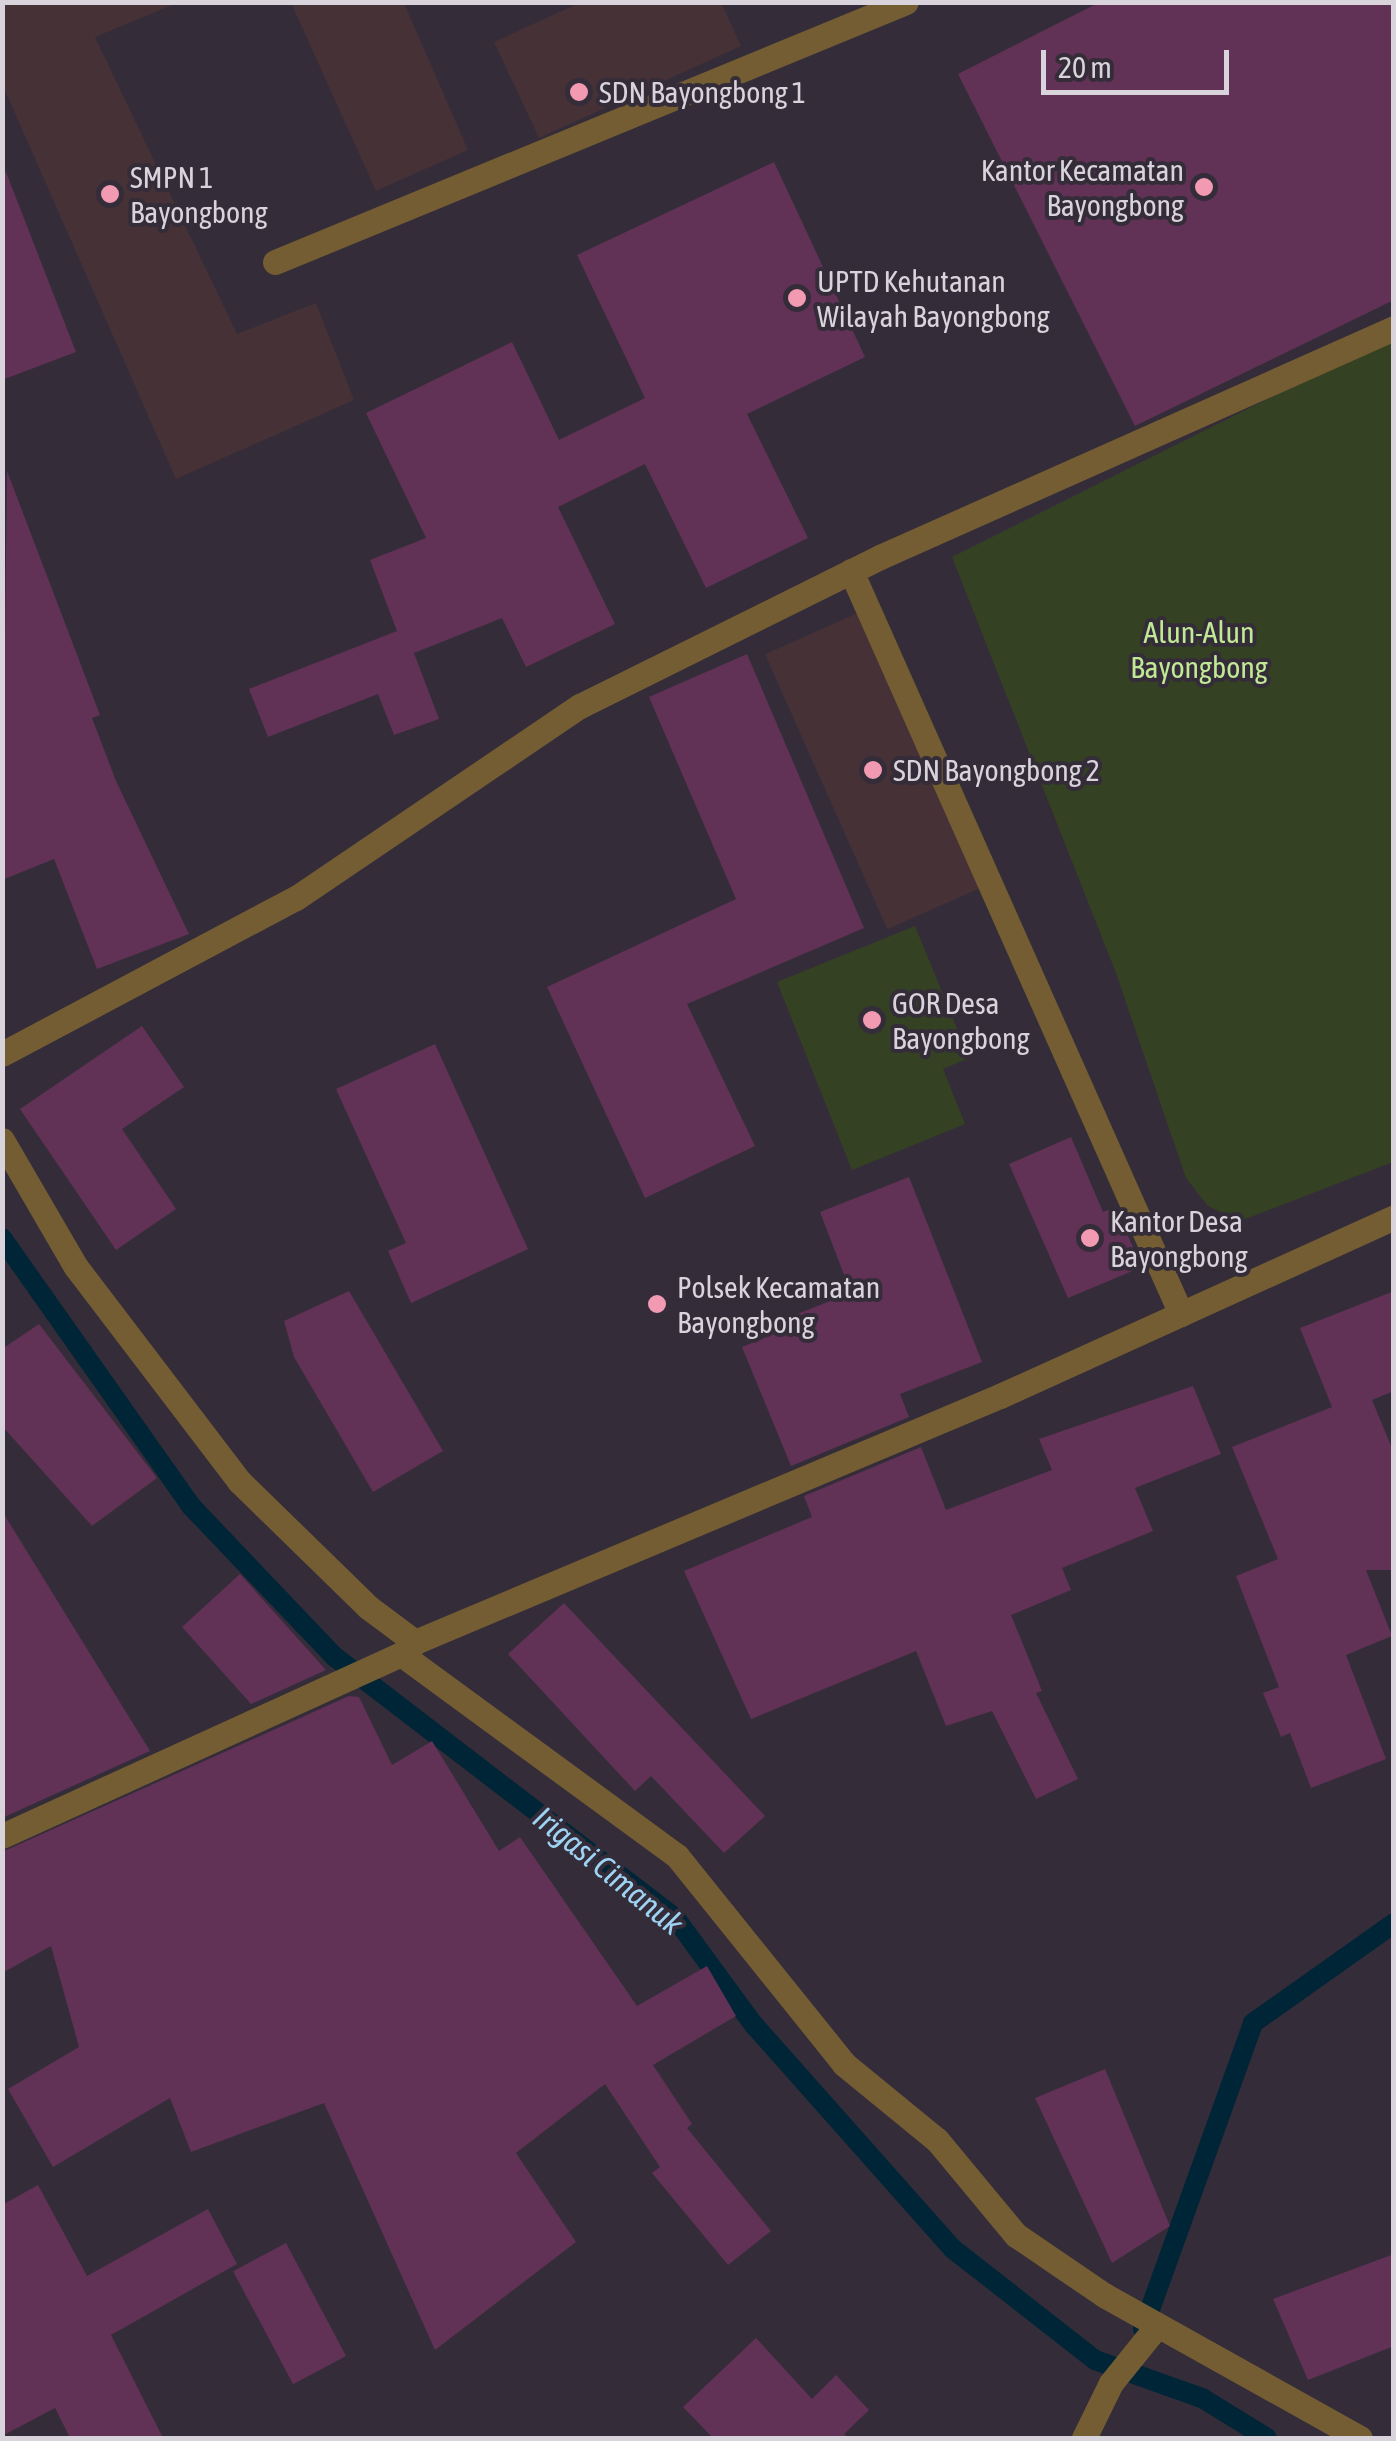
<!DOCTYPE html>
<html>
<head>
<meta charset="utf-8">
<style>
	body { margin:0 }
	#map { position:relative; width:1396px; height:2441px; overflow:hidden; background:#342d39; font-family:"Asap Condensed",sans-serif }
	div>[style] { position:absolute }
	[style*='--x'] { left:calc(var(--x)*1px); top:calc(var(--y)*1px); width:calc(var(--w)*1px); rotate:calc(var(--a)*1deg) }
	.education>* { inset:0; background:#453136; transform-origin:0 0 }
	.green>* { inset:0; background:#344223 }
	.stream>* { height:20px; margin:-10px; padding:0 10px; transform-origin:10px; border-radius:10px; background:#002537 }
	.building>* { inset:0; background:#613156; transform-origin:0 0 }
	.minor>* { height:25px; margin:-12.5px; padding:0 12.5px; transform-origin:12.5px; border-radius:12.5px; background:#745d33 }
	.dots>* { width:28px; height:28px; translate:-50% -50%; box-sizing:border-box; border:5px solid #342d39; border-radius:50% }
	span { translate:-50% -50%; white-space:nowrap; text-align:center; line-height:1.15; -webkit-text-stroke:8px #342d39; paint-order:stroke }
	.poi-label { font-size:30px; color:#d9d4dc }
	.left { translate:0 -50%; text-align:left }
	.right { translate:-100% -50%; text-align:right }
	.park-label { font-size:30px; color:#c1e894 }
	.water-label { font-size:32px; color:#9ed3f3; font-style:italic }
	.frame { position:absolute; inset:0; border:5px solid #d9d4dc; pointer-events:none }
	.scale { position:absolute; left:1041px; top:50px; width:188px; height:45px; box-sizing:border-box; border:5px solid #d9d4dc; border-top:0; padding-left:12px; font-size:30px; line-height:35px; white-space:nowrap; color:#d9d4dc; -webkit-text-stroke:8px #342d39; paint-order:stroke }
</style>
</head>
<body>
<div id="map">
	<div class="education">
		<div style="clip-path:polygon(721px 2px,741px 46px,539px 138px,494px 42px,579px 3px)"></div>
		<div style="clip-path:polygon(2px 3px,177px 3px,95px 37px,237px 334px,316px 303px,354px 400px,176px 479px,3px 86px)"></div>
		<div style="clip-path:polygon(291px 3px,404px 3px,468px 150px,376px 191px)"></div>
		<div style="left:860px;top:612px;width:301px;height:104px;rotate:66deg"></div>
	</div>
	<div class="green">
		<div style="clip-path:polygon(1393px 336px,1393px 1162px,1240px 1221px,1208px 1206px,1186px 1178px,1116px 973px,952px 557px)"></div>
		<div style="clip-path:polygon(915px 926px,969px 1058px,943px 1069px,965px 1124px,852px 1170px,777px 982px)"></div>
	</div>
	<div class="stream">
		<div style="--x:2;--y:1238;--w:328;--a:54.8"></div>
		<div style="--x:191;--y:1506;--w:209;--a:46.4"></div>
		<div style="--x:335;--y:1657;--w:430;--a:37.5"></div>
		<div style="--x:676;--y:1919;--w:132;--a:53.7"></div>
		<div style="--x:754;--y:2025;--w:300;--a:48.4"></div>
		<div style="--x:953;--y:2249;--w:180;--a:38"></div>
		<div style="--x:1095;--y:2360;--w:114;--a:19.6"></div>
		<div style="--x:1202;--y:2398;--w:76;--a:31.6"></div>
		<div style="--x:1143;--y:2329;--w:325;--a:-70.2"></div>
		<div style="--x:1253;--y:2023;--w:173;--a:-35.3"></div>
	</div>
	<div class="building">
		<div style="clip-path:polygon(1100px 2px,1394px 2px,1394px 300px,1135px 426px,958px 74px)"></div>
		<div style="clip-path:polygon(774px 162px,865px 357px,747px 414px,808px 538px,706px 588px,645px 464px,558px 507px,615px 624px,526px 667px,502px 618px,414px 653px,439px 719px,394px 735px,378px 694px,268px 737px,249px 689px,397px 631px,370px 560px,426px 538px,366px 413px,512px 342px,559px 440px,645px 398px,577px 255px)"></div>
		<div style="clip-path:polygon(6px 172px,76px 352px,2px 380px,2px 173px)"></div>
		<div style="clip-path:polygon(7px 471px,100px 715px,92px 718px,116px 781px,189px 934px,97px 969px,54px 859px,2px 880px)"></div>
		<div style="clip-path:polygon(747px 654px,864px 928px,687px 1004px,755px 1146px,645px 1198px,547px 987px,736px 899px,649px 697px)"></div>
		<div style="clip-path:polygon(142px 1026px,184px 1087px,122px 1129px,176px 1209px,116px 1250px,20px 1109px)"></div>
		<div style="clip-path:polygon(435px 1044px,528px 1249px,411px 1303px,388px 1251px,406px 1243px,336px 1089px)"></div>
		<div style="clip-path:polygon(1071px 1137px,1103px 1212px,1115px 1207px,1142px 1267px,1068px 1298px,1009px 1164px)"></div>
		<div style="clip-path:polygon(909px 1177px,982px 1362px,900px 1394px,909px 1417px,791px 1466px,742px 1347px,769px 1336px,766px 1326px,851px 1293px,820px 1212px)"></div>
		<div style="clip-path:polygon(349px 1291px,443px 1451px,373px 1492px,294px 1357px,284px 1321px)"></div>
		<div style="clip-path:polygon(1394px 1291px,1394px 1391px,1372px 1400px,1394px 1453px,1394px 1570px,1366px 1570px,1392px 1636px,1346px 1655px,1386px 1759px,1311px 1788px,1290px 1733px,1281px 1737px,1263px 1693px,1279px 1687px,1236px 1576px,1278px 1559px,1232px 1447px,1332px 1407px,1300px 1328px)"></div>
		<div style="clip-path:polygon(39px 1324px,157px 1478px,92px 1526px,2px 1426px,2px 1349px)"></div>
		<div style="clip-path:polygon(1193px 1386px,1221px 1454px,1135px 1488px,1153px 1531px,1062px 1568px,1071px 1590px,1011px 1615px,1042px 1691px,1036px 1693px,1078px 1779px,1036px 1799px,992px 1711px,946px 1726px,916px 1651px,751px 1719px,684px 1571px,812px 1517px,804px 1496px,921px 1447px,946px 1510px,1052px 1470px,1039px 1439px)"></div>
		<div style="clip-path:polygon(2px 1511px,150px 1751px,2px 1818px)"></div>
		<div style="clip-path:polygon(240px 1574px,326px 1670px,251px 1704px,182px 1627px)"></div>
		<div style="clip-path:polygon(564px 1603px,765px 1816px,724px 1853px,651px 1776px,635px 1791px,508px 1654px)"></div>
		<div style="clip-path:polygon(349px 1696px,359px 1697px,392px 1765px,432px 1741px,499px 1851px,520px 1837px,637px 2006px,707px 1966px,736px 2016px,653px 2065px,692px 2124px,687px 2128px,771px 2231px,728px 2265px,652px 2173px,660px 2167px,605px 2084px,516px 2153px,576px 2242px,435px 2350px,324px 2103px,191px 2152px,170px 2098px,53px 2167px,8px 2089px,79px 2047px,51px 1946px,2px 1973px,2px 1852px)"></div>
		<div style="clip-path:polygon(1105px 2069px,1170px 2226px,1112px 2263px,1035px 2098px)"></div>
		<div style="clip-path:polygon(38px 2185px,87px 2276px,208px 2209px,237px 2264px,111px 2335px,163px 2438px,70px 2438px,55px 2408px,2px 2436px,2px 2205px)"></div>
		<div style="left:286px;top:2243px;width:128px;height:60px;rotate:62deg"></div>
		<div style="clip-path:polygon(1394px 2254px,1394px 2346px,1308px 2380px,1273px 2299px)"></div>
		<div style="clip-path:polygon(756px 2338px,812px 2399px,836px 2375px,869px 2410px,844px 2434px,849px 2438px,713px 2438px,683px 2407px)"></div>
	</div>
	<div class="minor">
		<div style="--x:275;--y:262;--w:682;--a:-22.39"></div>
		<div style="--x:851;--y:571;--w:813;--a:66.05"></div>
		<div style="--x:2;--y:1054;--w:333;--a:-28"></div>
		<div style="--x:296;--y:898;--w:343;--a:-34.1"></div>
		<div style="--x:580;--y:706;--w:335;--a:-26.4"></div>
		<div style="--x:880;--y:557;--w:563;--a:-24.01"></div>
		<div style="--x:2;--y:1140;--w:147;--a:59.8"></div>
		<div style="--x:76;--y:1267;--w:270;--a:52.7"></div>
		<div style="--x:240;--y:1482;--w:179;--a:44.3"></div>
		<div style="--x:368;--y:1607;--w:59;--a:36.7"></div>
		<div style="--x:415;--y:1642;--w:635;--a:-22.81"></div>
		<div style="--x:1000;--y:1396;--w:433;--a:-24.4"></div>
		<div style="--x:415;--y:1642;--w:18;--a:139"></div>
		<div style="--x:401;--y:1654;--w:342;--a:36.2"></div>
		<div style="--x:677;--y:1856;--w:267;--a:51.2"></div>
		<div style="--x:844;--y:2064;--w:120;--a:39.3"></div>
		<div style="--x:937;--y:2140;--w:124;--a:50.3"></div>
		<div style="--x:1016;--y:2235;--w:107;--a:34.3"></div>
		<div style="--x:1104;--y:2295;--w:293;--a:29.2"></div>
		<div style="--x:2;--y:1836;--w:439;--a:-24.5"></div>
		<div style="--x:1084;--y:2438;--w:61;--a:-63.9"></div>
		<div style="--x:1111;--y:2383;--w:73;--a:-51.1"></div>
	</div>
	<div class="dots">
		<div style="left:579px;top:92px;background:#f19ab2"></div>
		<div style="left:1204px;top:187px;background:#f19ab2"></div>
		<div style="left:110px;top:194px;background:#f19ab2"></div>
		<div style="left:797px;top:298px;background:#f19ab2"></div>
		<div style="left:873px;top:770px;background:#f19ab2"></div>
		<div style="left:872px;top:1020px;background:#f19ab2"></div>
		<div style="left:1090px;top:1238px;background:#f19ab2"></div>
		<div style="left:657px;top:1304px;background:#f19ab2"></div>
	</div>
	<div class="poi-label">
		<span class="left" style="left:599px;top:92px">SDN Bayongbong 1</span>
		<span class="right" style="left:1184px;top:187px">Kantor Kecamatan<br>Bayongbong</span>
		<span class="left" style="left:130px;top:194px">SMPN 1<br>Bayongbong</span>
		<span class="left" style="left:817px;top:298px">UPTD Kehutanan<br>Wilayah Bayongbong</span>
		<span class="left" style="left:893px;top:770px">SDN Bayongbong 2</span>
		<span class="left" style="left:892px;top:1020px">GOR Desa<br>Bayongbong</span>
		<span class="left" style="left:1110px;top:1238px">Kantor Desa<br>Bayongbong</span>
		<span class="left" style="left:677px;top:1304px">Polsek Kecamatan<br>Bayongbong</span>
	</div>
	<div class="park-label">
		<span style="left:1199px;top:649px">Alun-Alun<br>Bayongbong</span>
	</div>
	<div class="water-label">
		<span style="left:608px;top:1871px;rotate:39deg">Irigasi Cimanuk</span>
	</div>
	<div class="frame"></div>
	<div class="scale">20 m</div>
</div>
</body>
</html>
